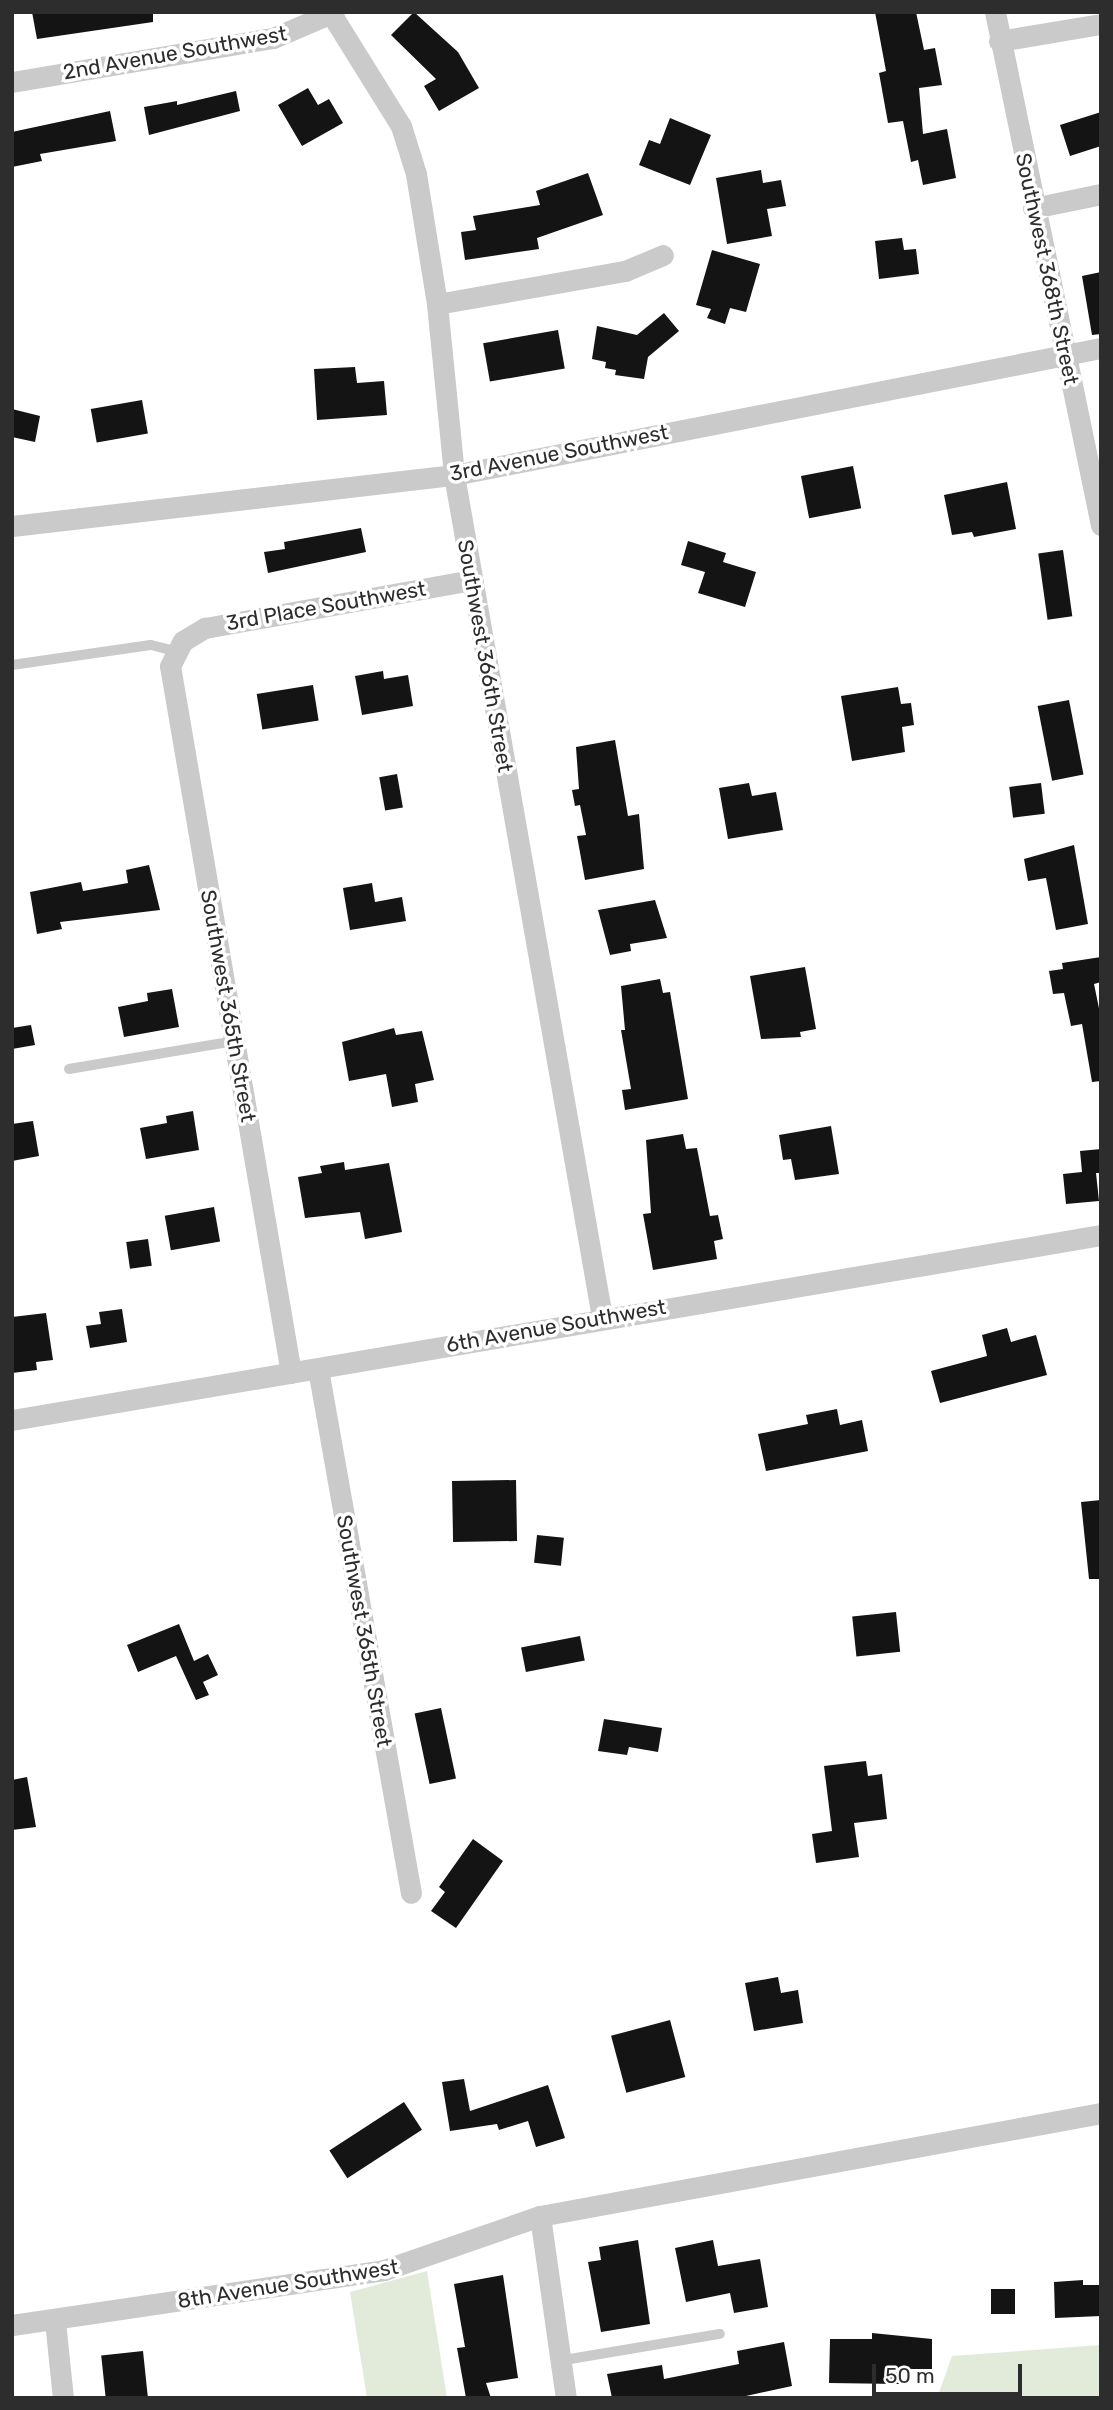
<!DOCTYPE html>
<html>
<head>
<meta charset="utf-8">
<style>
	body { margin:0 }
	#map { position:relative; width:1113px; height:2410px; overflow:hidden; background:#fff; font-family:Rubik,sans-serif }
	div>[style] { position:absolute }
	[style*='--x'] { left:calc(var(--x)*1px); top:calc(var(--y)*1px); width:calc(var(--w)*1px); rotate:calc(var(--a)*1deg) }
	.green>* { inset:0; background:#e2ebda }
	.building>* { inset:0; background:#141414; transform-origin:0 0 }
	.service>* { height:10px; margin:-5px; padding:0 5px; transform-origin:5px; border-radius:5px; background:#cacaca }
	.minor>* { height:21px; margin:-10.5px; padding:0 10.5px; transform-origin:10.5px; border-radius:10.5px; background:#cacaca }
	span { translate:-50% -50%; white-space:nowrap; text-align:center; line-height:1.15; -webkit-text-stroke:7px #fff; paint-order:stroke }
	.street-label { font-size:21px; color:#2d2d2d }
	.frame { position:absolute; inset:0; border:14px solid #2d2d2d; pointer-events:none }
	.scale { position:absolute; left:872px; top:2364px; width:150px; height:32px; box-sizing:border-box; border:4px solid #2d2d2d; border-top:0; padding-left:9px; font-size:21px; line-height:24px; white-space:nowrap; color:#2d2d2d; -webkit-text-stroke:5px #fff; paint-order:stroke }
</style>
</head>
<body>
<div id="map">
	<div class="green">
		<div style="clip-path:polygon(427px 2271px,447px 2398px,367px 2398px,350px 2292px)"></div>
		<div style="clip-path:polygon(1101px 2345px,1101px 2398px,937px 2398px,952px 2356px)"></div>
	</div>
	<div class="building">
		<div style="clip-path:polygon(32px 12px,153px 12px,153px 22px,37px 39px)"></div>
		<div style="clip-path:polygon(414px 12px,458px 52px,479px 88px,439px 111px,424px 86px,436px 79px,391px 35px)"></div>
		<div style="clip-path:polygon(875px 12px,916px 12px,924px 50px,935px 48px,942px 85px,919px 88px,923px 134px,947px 129px,956px 178px,923px 185px,918px 160px,911px 162px,903px 121px,888px 123px,879px 73px,886px 71px)"></div>
		<div style="clip-path:polygon(308px 88px,318px 105px,329px 99px,343px 123px,302px 146px,278px 105px)"></div>
		<div style="clip-path:polygon(236px 91px,240px 111px,149px 135px,144px 107px,177px 101px,177px 105px)"></div>
		<div style="clip-path:polygon(110px 111px,116px 141px,40px 154px,42px 161px,12px 167px,12px 132px)"></div>
		<div style="clip-path:polygon(1101px 112px,1101px 146px,1070px 156px,1060px 125px)"></div>
		<div style="clip-path:polygon(670px 118px,711px 135px,690px 185px,639px 165px,649px 140px,660px 144px)"></div>
		<div style="clip-path:polygon(761px 170px,763px 183px,781px 180px,786px 206px,767px 209px,772px 236px,727px 244px,716px 178px)"></div>
		<div style="clip-path:polygon(588px 173px,603px 215px,537px 238px,539px 249px,465px 260px,461px 232px,476px 230px,473px 216px,540px 205px,536px 191px)"></div>
		<div style="clip-path:polygon(902px 238px,904px 250px,916px 249px,919px 274px,879px 279px,875px 241px)"></div>
		<div style="clip-path:polygon(712px 250px,760px 264px,746px 312px,730px 308px,725px 324px,707px 318px,711px 309px,696px 305px)"></div>
		<div style="clip-path:polygon(1101px 272px,1101px 334px,1092px 335px,1082px 276px)"></div>
		<div style="clip-path:polygon(664px 313px,679px 331px,648px 357px,644px 379px,615px 375px,616px 370px,605px 368px,606px 362px,592px 359px,597px 326px,637px 335px)"></div>
		<div style="left:558px;top:330px;width:39px;height:76px;rotate:80deg"></div>
		<div style="clip-path:polygon(355px 367px,357px 383px,384px 381px,387px 415px,317px 420px,314px 369px)"></div>
		<div style="left:142px;top:400px;width:34px;height:52px;rotate:80deg"></div>
		<div style="clip-path:polygon(12px 409px,40px 416px,35px 442px,12px 437px)"></div>
		<div style="left:853px;top:466px;width:43px;height:53px;rotate:79deg"></div>
		<div style="clip-path:polygon(1007px 482px,1016px 529px,974px 537px,972px 532px,952px 535px,944px 495px)"></div>
		<div style="clip-path:polygon(361px 528px,366px 552px,268px 573px,264px 552px,285px 549px,284px 542px)"></div>
		<div style="clip-path:polygon(688px 541px,726px 553px,723px 562px,756px 572px,745px 607px,698px 593px,705px 572px,681px 565px)"></div>
		<div style="left:1063px;top:550px;width:67px;height:25px;rotate:82deg"></div>
		<div style="clip-path:polygon(383px 671px,384px 679px,408px 675px,413px 706px,362px 715px,355px 676px)"></div>
		<div style="left:313px;top:685px;width:36px;height:57px;rotate:81deg"></div>
		<div style="clip-path:polygon(898px 687px,901px 704px,911px 703px,914px 725px,902px 727px,905px 752px,852px 761px,841px 696px)"></div>
		<div style="left:1069px;top:700px;width:76px;height:32px;rotate:79deg"></div>
		<div style="clip-path:polygon(615px 740px,628px 816px,639px 814px,644px 869px,585px 880px,577px 836px,586px 835px,580px 805px,575px 806px,572px 790px,579px 789px,576px 747px)"></div>
		<div style="left:397px;top:774px;width:34px;height:18px;rotate:80deg"></div>
		<div style="clip-path:polygon(749px 783px,752px 796px,776px 792px,783px 830px,728px 839px,719px 788px)"></div>
		<div style="left:1041px;top:783px;width:31px;height:32px;rotate:83deg"></div>
		<div style="clip-path:polygon(1074px 845px,1088px 924px,1056px 930px,1046px 878px,1028px 881px,1024px 859px)"></div>
		<div style="clip-path:polygon(149px 865px,160px 910px,60px 922px,62px 929px,37px 934px,30px 892px,81px 882px,83px 891px,128px 883px,126px 870px)"></div>
		<div style="clip-path:polygon(372px 883px,375px 902px,402px 897px,406px 921px,350px 930px,343px 888px)"></div>
		<div style="clip-path:polygon(655px 900px,667px 938px,630px 944px,631px 951px,610px 955px,598px 910px)"></div>
		<div style="clip-path:polygon(1101px 957px,1101px 982px,1094px 984px,1101px 1018px,1101px 1081px,1092px 1082px,1082px 1024px,1071px 1026px,1064px 993px,1053px 994px,1049px 971px,1063px 969px,1062px 963px)"></div>
		<div style="clip-path:polygon(805px 967px,816px 1029px,800px 1032px,801px 1037px,761px 1039px,750px 976px)"></div>
		<div style="clip-path:polygon(660px 979px,663px 993px,670px 992px,688px 1099px,625px 1110px,622px 1090px,631px 1089px,621px 1030px,625px 1030px,621px 986px)"></div>
		<div style="clip-path:polygon(172px 989px,179px 1027px,124px 1037px,118px 1007px,148px 1001px,147px 993px)"></div>
		<div style="clip-path:polygon(31px 1025px,35px 1045px,12px 1049px,12px 1028px)"></div>
		<div style="clip-path:polygon(394px 1028px,396px 1035px,422px 1031px,434px 1080px,415px 1084px,418px 1102px,392px 1107px,386px 1074px,349px 1081px,342px 1042px)"></div>
		<div style="clip-path:polygon(193px 1111px,199px 1150px,146px 1159px,140px 1128px,167px 1123px,166px 1116px)"></div>
		<div style="clip-path:polygon(33px 1121px,39px 1156px,12px 1161px,12px 1124px)"></div>
		<div style="clip-path:polygon(831px 1126px,839px 1174px,795px 1180px,791px 1159px,783px 1160px,779px 1135px)"></div>
		<div style="clip-path:polygon(683px 1134px,686px 1149px,697px 1148px,710px 1216px,718px 1215px,723px 1239px,714px 1241px,717px 1259px,653px 1270px,643px 1214px,651px 1213px,646px 1140px)"></div>
		<div style="clip-path:polygon(1101px 1149px,1101px 1173px,1096px 1173px,1099px 1201px,1066px 1204px,1063px 1174px,1082px 1172px,1080px 1151px)"></div>
		<div style="clip-path:polygon(344px 1162px,345px 1170px,389px 1163px,402px 1232px,365px 1239px,360px 1212px,305px 1218px,298px 1177px,322px 1173px,320px 1166px)"></div>
		<div style="left:214px;top:1207px;width:35px;height:50px;rotate:80deg"></div>
		<div style="left:148px;top:1239px;width:27px;height:22px;rotate:82deg"></div>
		<div style="clip-path:polygon(122px 1309px,127px 1342px,90px 1348px,86px 1326px,101px 1324px,99px 1312px)"></div>
		<div style="clip-path:polygon(46px 1313px,53px 1360px,36px 1362px,37px 1370px,12px 1373px,12px 1317px)"></div>
		<div style="clip-path:polygon(1007px 1328px,1011px 1342px,1036px 1335px,1047px 1375px,940px 1403px,931px 1371px,987px 1356px,982px 1335px)"></div>
		<div style="clip-path:polygon(837px 1409px,840px 1425px,862px 1420px,868px 1451px,766px 1471px,758px 1434px,808px 1424px,806px 1415px)"></div>
		<div style="left:516px;top:1480px;width:61px;height:64px;rotate:89deg"></div>
		<div style="clip-path:polygon(1101px 1500px,1101px 1579px,1089px 1579px,1081px 1502px)"></div>
		<div style="left:537px;top:1535px;width:27px;height:28px;rotate:6deg"></div>
		<div style="left:896px;top:1612px;width:40px;height:44px;rotate:84deg"></div>
		<div style="clip-path:polygon(179px 1624px,194px 1661px,208px 1654px,218px 1675px,203px 1682px,209px 1695px,196px 1700px,176px 1656px,138px 1672px,127px 1645px)"></div>
		<div style="left:580px;top:1636px;width:25px;height:60px;rotate:79deg"></div>
		<div style="left:441px;top:1708px;width:72px;height:27px;rotate:78deg"></div>
		<div style="clip-path:polygon(604px 1719px,662px 1728px,658px 1752px,629px 1747px,627px 1755px,598px 1751px)"></div>
		<div style="clip-path:polygon(866px 1761px,868px 1776px,882px 1774px,887px 1819px,854px 1823px,859px 1857px,816px 1863px,812px 1834px,832px 1831px,824px 1766px)"></div>
		<div style="clip-path:polygon(27px 1777px,36px 1827px,12px 1830px,12px 1780px)"></div>
		<div style="clip-path:polygon(473px 1839px,503px 1861px,456px 1928px,431px 1911px,445px 1892px,439px 1887px)"></div>
		<div style="clip-path:polygon(778px 1977px,781px 1993px,798px 1990px,803px 2023px,754px 2031px,745px 1983px)"></div>
		<div style="left:670px;top:2020px;width:59px;height:61px;rotate:75deg"></div>
		<div style="clip-path:polygon(464px 2079px,470px 2111px,548px 2085px,565px 2138px,536px 2147px,528px 2121px,499px 2130px,497px 2124px,450px 2131px,442px 2082px)"></div>
		<div style="left:404px;top:2102px;width:33px;height:89px;rotate:57deg"></div>
		<div style="clip-path:polygon(638px 2240px,650px 2324px,601px 2332px,588px 2262px,601px 2260px,599px 2247px)"></div>
		<div style="clip-path:polygon(713px 2240px,718px 2266px,760px 2259px,768px 2307px,734px 2313px,730px 2293px,686px 2302px,675px 2248px)"></div>
		<div style="clip-path:polygon(503px 2275px,518px 2378px,486px 2383px,491px 2398px,466px 2398px,457px 2348px,465px 2347px,454px 2284px)"></div>
		<div style="clip-path:polygon(1083px 2280px,1083px 2285px,1101px 2285px,1101px 2316px,1055px 2318px,1054px 2282px)"></div>
		<div style="left:991px;top:2289px;width:24px;height:25px"></div>
		<div style="clip-path:polygon(872px 2333px,932px 2339px,932px 2369px,899px 2369px,899px 2384px,829px 2383px,830px 2339px,872px 2339px)"></div>
		<div style="clip-path:polygon(784px 2342px,792px 2386px,737px 2398px,612px 2398px,607px 2374px,662px 2365px,664px 2379px,739px 2364px,737px 2351px)"></div>
		<div style="left:143px;top:2351px;width:47px;height:42px;rotate:84deg"></div>
	</div>
	<div class="service">
		<div style="--x:12;--y:665;--w:140;--a:-8.2"></div>
		<div style="--x:151;--y:645;--w:25;--a:14"></div>
		<div style="--x:69;--y:1069;--w:167;--a:-9.6"></div>
		<div style="--x:564;--y:2360;--w:158;--a:-9.5"></div>
	</div>
	<div class="minor">
		<div style="--x:330;--y:12;--w:134;--a:58.1"></div>
		<div style="--x:401;--y:126;--w:50;--a:72.6"></div>
		<div style="--x:416;--y:174;--w:132;--a:80.8"></div>
		<div style="--x:437;--y:304;--w:172;--a:84.3"></div>
		<div style="--x:454;--y:475;--w:855;--a:80.03"></div>
		<div style="--x:995;--y:12;--w:524;--a:78.33"></div>
		<div style="--x:999;--y:41;--w:103;--a:-9.5"></div>
		<div style="--x:12;--y:82;--w:265;--a:-9.6"></div>
		<div style="--x:273;--y:38;--w:66;--a:-23.1"></div>
		<div style="--x:1033;--y:208;--w:69;--a:-11.6"></div>
		<div style="--x:437;--y:304;--w:191;--a:-10"></div>
		<div style="--x:625;--y:271;--w:41;--a:-22.8"></div>
		<div style="--x:12;--y:526;--w:445;--a:-6.6"></div>
		<div style="--x:454;--y:475;--w:659;--a:-11.11"></div>
		<div style="--x:318;--y:1369;--w:532;--a:79.94"></div>
		<div style="--x:291;--y:1373;--w:717;--a:-99.71"></div>
		<div style="--x:170;--y:666;--w:28;--a:-63"></div>
		<div style="--x:183;--y:641;--w:26;--a:-31"></div>
		<div style="--x:205;--y:628;--w:271;--a:-10.2"></div>
		<div style="--x:12;--y:1420;--w:1105;--a:-9.64"></div>
		<div style="--x:540;--y:2216;--w:184;--a:81.9"></div>
		<div style="--x:55;--y:2321;--w:77;--a:84.1"></div>
		<div style="--x:12;--y:2325;--w:376;--a:-8.4"></div>
		<div style="--x:384;--y:2270;--w:165;--a:-19.1"></div>
		<div style="--x:540;--y:2216;--w:570;--a:-10.4"></div>
	</div>
	<div class="street-label">
		<span style="left:175px;top:53px;rotate:-10deg">2nd Avenue Southwest</span>
		<span style="left:1047px;top:269px;rotate:78deg">Southwest 368th Street</span>
		<span style="left:559px;top:453px;rotate:-11deg">3rd Avenue Southwest</span>
		<span style="left:326px;top:606px;rotate:-10deg">3rd Place Southwest</span>
		<span style="left:485px;top:656px;rotate:80deg">Southwest 366th Street</span>
		<span style="left:228px;top:1006px;rotate:80deg">Southwest 365th Street</span>
		<span style="left:556px;top:1326px;rotate:-10deg">6th Avenue Southwest</span>
		<span style="left:364px;top:1631px;rotate:80deg">Southwest 365th Street</span>
		<span style="left:288px;top:2284px;rotate:-9deg">8th Avenue Southwest</span>
	</div>
	<div class="frame"></div>
	<div class="scale">50 m</div>
</div>
</body>
</html>
